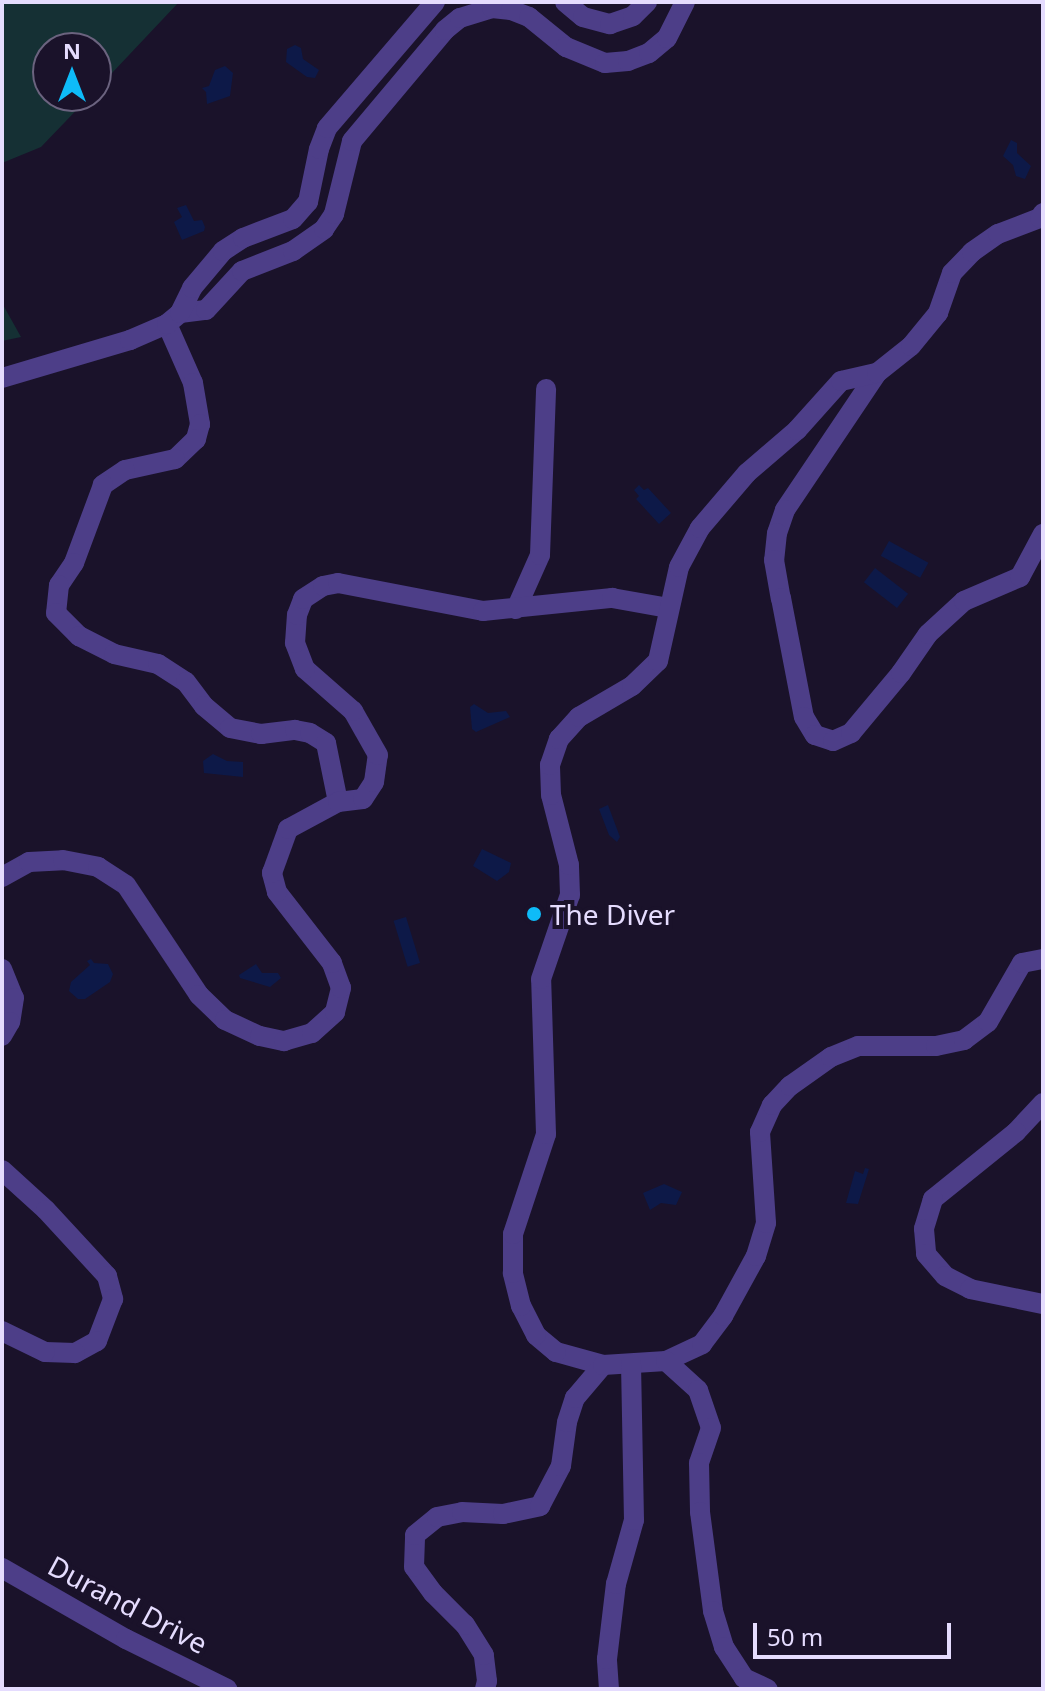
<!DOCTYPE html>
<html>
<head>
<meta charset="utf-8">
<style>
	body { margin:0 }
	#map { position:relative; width:1045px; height:1691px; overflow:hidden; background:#1a122a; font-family:"Noto Sans",sans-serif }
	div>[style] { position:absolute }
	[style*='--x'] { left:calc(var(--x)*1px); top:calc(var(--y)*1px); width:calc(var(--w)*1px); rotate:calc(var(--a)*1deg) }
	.green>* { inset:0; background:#153034 }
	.water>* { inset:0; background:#0d1948; transform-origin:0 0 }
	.street>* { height:20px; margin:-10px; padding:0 10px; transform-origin:10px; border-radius:10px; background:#4d3e88 }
	.dots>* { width:22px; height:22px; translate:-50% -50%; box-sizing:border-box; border:4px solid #1a122a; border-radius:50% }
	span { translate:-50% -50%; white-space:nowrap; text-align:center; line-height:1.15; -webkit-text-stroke:8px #1a122a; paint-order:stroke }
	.poi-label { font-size:28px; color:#e5dcfe }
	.left { translate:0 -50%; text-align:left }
	.street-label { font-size:28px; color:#e5dcfe }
	.frame { position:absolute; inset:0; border:4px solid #e5dcfe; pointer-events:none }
	.north { position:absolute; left:32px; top:32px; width:80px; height:80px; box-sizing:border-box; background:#1a122a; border:2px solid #6b637f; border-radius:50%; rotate:0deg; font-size:22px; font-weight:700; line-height:32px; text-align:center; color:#e5dcfe }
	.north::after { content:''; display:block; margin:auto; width:28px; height:36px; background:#0ebbf8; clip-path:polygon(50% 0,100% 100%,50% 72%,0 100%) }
	.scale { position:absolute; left:753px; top:1623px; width:198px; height:36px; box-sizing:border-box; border:4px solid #e5dcfe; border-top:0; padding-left:10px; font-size:24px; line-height:28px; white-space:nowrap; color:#e5dcfe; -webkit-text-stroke:6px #1a122a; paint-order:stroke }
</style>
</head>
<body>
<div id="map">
	<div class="green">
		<div style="clip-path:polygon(2px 2px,179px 2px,96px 90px,96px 48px,48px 48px,48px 96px,90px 96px,41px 147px,2px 163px)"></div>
		<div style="clip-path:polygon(2px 303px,21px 337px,2px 341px)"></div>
	</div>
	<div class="water">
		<div style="clip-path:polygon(295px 45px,301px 48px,303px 59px,319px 70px,315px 78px,307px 77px,286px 62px,287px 49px)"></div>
		<div style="clip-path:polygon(225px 66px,233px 73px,230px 96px,207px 104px,206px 92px,202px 88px,209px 86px,215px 70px)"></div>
		<div style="clip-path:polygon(1011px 140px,1017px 143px,1017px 153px,1031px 166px,1025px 179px,1016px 176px,1013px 165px,1003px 156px)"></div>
		<div style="clip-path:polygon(186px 205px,194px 221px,202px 220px,205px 227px,204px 231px,182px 240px,174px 222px,182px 217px,177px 208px)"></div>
		<div style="clip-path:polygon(639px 485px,644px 490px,648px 488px,671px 513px,659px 524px,636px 499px,639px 496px,634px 490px)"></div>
		<div style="left:889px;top:541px;width:45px;height:17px;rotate:29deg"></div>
		<div style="left:875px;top:568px;width:42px;height:18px;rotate:38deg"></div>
		<div style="clip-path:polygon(474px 704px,488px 713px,506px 711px,510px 717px,476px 732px,472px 729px,470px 707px)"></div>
		<div style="clip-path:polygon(213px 754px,227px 761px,243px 762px,243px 777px,204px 773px,203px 761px)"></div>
		<div style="clip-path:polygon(608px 805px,620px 837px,617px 842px,609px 835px,599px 809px)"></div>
		<div style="clip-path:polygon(482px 849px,511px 863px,509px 872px,497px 881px,473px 866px)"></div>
		<div style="left:406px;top:917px;width:48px;height:13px;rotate:73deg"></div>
		<div style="clip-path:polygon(91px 959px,94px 963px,108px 964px,113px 974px,110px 982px,85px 999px,78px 999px,69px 991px,71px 982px,90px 965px,87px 961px)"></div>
		<div style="clip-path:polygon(256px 964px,262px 973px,278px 973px,281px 978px,270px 987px,240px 978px,239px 975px)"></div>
		<div style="clip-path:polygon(865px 1168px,869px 1169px,858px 1204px,846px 1203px,855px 1171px,863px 1174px)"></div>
		<div style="clip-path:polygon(664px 1184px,682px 1192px,676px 1205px,661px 1203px,650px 1210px,643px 1193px)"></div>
	</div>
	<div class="street">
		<div style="--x:565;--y:2;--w:23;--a:40"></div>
		<div style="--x:583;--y:17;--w:28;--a:15"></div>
		<div style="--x:610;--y:24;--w:24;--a:-19"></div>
		<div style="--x:633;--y:16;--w:20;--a:-45"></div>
		<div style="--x:180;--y:313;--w:26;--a:-7"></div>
		<div style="--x:206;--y:310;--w:53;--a:-47.3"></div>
		<div style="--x:242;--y:271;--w:55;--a:-21.4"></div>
		<div style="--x:293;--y:251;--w:38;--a:-35"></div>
		<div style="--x:324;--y:229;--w:18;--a:-56"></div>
		<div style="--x:334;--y:214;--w:75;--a:-76.1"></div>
		<div style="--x:352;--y:141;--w:145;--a:-50"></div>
		<div style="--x:445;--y:30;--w:19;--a:-39"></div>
		<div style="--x:460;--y:18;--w:34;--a:-17"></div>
		<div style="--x:492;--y:8;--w:19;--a:6"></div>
		<div style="--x:511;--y:10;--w:19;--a:21"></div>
		<div style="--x:529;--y:17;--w:48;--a:39"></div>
		<div style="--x:566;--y:47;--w:42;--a:22.3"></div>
		<div style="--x:605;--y:63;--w:23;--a:-5"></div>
		<div style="--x:628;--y:61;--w:22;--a:-21"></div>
		<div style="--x:649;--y:53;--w:23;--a:-40"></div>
		<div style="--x:667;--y:38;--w:40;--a:-63.4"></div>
		<div style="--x:167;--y:324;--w:64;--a:66.2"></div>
		<div style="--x:193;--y:383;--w:42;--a:80.3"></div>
		<div style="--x:200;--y:424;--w:16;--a:105"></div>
		<div style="--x:196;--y:439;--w:29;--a:136"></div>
		<div style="--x:175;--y:459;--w:51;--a:167.6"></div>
		<div style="--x:125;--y:470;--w:27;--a:146"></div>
		<div style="--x:103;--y:485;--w:83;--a:110.4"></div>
		<div style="--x:74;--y:563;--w:27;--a:124"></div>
		<div style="--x:59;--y:585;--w:28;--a:96"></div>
		<div style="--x:56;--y:613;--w:33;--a:45"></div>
		<div style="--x:79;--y:636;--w:39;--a:27"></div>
		<div style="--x:114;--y:654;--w:45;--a:12.8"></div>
		<div style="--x:158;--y:664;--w:33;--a:33"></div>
		<div style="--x:186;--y:682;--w:30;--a:53"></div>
		<div style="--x:204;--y:706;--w:34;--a:40"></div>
		<div style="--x:230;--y:728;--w:32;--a:11"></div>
		<div style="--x:261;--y:734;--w:34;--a:-7"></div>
		<div style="--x:295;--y:730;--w:15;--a:11"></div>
		<div style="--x:310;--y:733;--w:19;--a:32"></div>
		<div style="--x:326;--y:743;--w:60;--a:78.5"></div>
		<div style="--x:877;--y:373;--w:165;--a:123.9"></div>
		<div style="--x:785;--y:510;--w:24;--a:109"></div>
		<div style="--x:777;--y:533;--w:27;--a:96"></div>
		<div style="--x:774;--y:560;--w:39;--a:80"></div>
		<div style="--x:781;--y:598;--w:121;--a:79.1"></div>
		<div style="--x:804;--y:717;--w:21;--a:59"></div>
		<div style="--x:815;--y:735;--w:19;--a:18"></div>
		<div style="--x:833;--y:741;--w:20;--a:-24"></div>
		<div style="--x:851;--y:733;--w:78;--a:-50.2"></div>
		<div style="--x:901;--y:673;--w:47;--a:-55.3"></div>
		<div style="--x:928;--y:634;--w:49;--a:-42.5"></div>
		<div style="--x:964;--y:601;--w:61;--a:-23.2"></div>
		<div style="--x:1020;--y:577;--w:49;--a:-61.9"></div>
		<div style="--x:2;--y:378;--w:134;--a:-16.5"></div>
		<div style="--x:130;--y:340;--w:40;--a:-23.4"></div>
		<div style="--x:167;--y:324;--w:17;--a:-40"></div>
		<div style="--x:180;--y:313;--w:28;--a:-64"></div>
		<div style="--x:192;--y:288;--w:48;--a:-50"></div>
		<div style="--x:223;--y:251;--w:24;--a:-33"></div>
		<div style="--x:243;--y:238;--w:53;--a:-20.8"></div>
		<div style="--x:293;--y:219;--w:23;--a:-49"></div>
		<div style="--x:308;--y:202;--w:54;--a:-78.3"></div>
		<div style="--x:319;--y:149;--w:22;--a:-69"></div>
		<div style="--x:327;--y:128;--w:166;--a:-49.4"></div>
		<div style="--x:516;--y:609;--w:59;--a:-66"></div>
		<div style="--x:540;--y:555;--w:166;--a:-87.9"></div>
		<div style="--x:2;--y:877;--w:31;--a:-29"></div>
		<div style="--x:29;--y:862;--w:34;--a:-3"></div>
		<div style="--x:63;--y:860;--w:36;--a:11"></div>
		<div style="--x:98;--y:867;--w:33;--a:33"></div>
		<div style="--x:126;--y:885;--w:132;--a:56.4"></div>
		<div style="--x:199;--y:995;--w:36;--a:44"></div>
		<div style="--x:225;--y:1020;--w:38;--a:25"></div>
		<div style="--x:260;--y:1036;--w:25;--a:12"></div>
		<div style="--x:284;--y:1041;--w:29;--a:-16"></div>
		<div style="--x:312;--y:1033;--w:31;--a:-42"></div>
		<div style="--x:335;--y:1012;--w:25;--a:-76"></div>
		<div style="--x:341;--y:988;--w:27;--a:-110"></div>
		<div style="--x:332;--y:963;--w:90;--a:-127.8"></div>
		<div style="--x:277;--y:892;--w:20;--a:-105"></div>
		<div style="--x:272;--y:873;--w:47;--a:-70"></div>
		<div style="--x:288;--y:829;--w:57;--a:-28.4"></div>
		<div style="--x:338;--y:802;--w:25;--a:-7"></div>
		<div style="--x:363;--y:799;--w:20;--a:-57"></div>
		<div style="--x:374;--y:782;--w:27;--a:-82"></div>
		<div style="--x:378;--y:755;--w:51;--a:-119.6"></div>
		<div style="--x:353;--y:711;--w:64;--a:-138.8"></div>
		<div style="--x:305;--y:669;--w:28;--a:-111"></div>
		<div style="--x:295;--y:643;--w:28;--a:-86"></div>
		<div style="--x:297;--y:615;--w:17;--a:-69"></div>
		<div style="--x:303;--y:599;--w:24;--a:-33"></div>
		<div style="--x:323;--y:586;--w:15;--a:-11"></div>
		<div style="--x:338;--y:583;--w:148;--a:10.9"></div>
		<div style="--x:483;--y:611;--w:130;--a:-5.8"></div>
		<div style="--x:612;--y:598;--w:58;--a:10"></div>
		<div style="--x:2;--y:969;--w:31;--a:68"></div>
		<div style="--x:14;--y:998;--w:24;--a:99"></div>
		<div style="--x:10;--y:1022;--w:16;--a:120"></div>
		<div style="--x:1043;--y:1103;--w:40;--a:133"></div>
		<div style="--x:1016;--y:1132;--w:107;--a:141.1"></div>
		<div style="--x:933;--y:1199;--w:31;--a:107"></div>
		<div style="--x:924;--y:1229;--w:25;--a:85"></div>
		<div style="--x:926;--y:1254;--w:29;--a:49"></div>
		<div style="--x:945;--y:1276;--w:28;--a:27"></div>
		<div style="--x:970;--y:1289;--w:75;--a:11.6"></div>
		<div style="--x:2;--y:1170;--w:59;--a:42.3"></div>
		<div style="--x:46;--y:1210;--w:90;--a:47.3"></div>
		<div style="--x:107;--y:1276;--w:24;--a:75"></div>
		<div style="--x:113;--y:1299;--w:45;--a:110.9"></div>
		<div style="--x:97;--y:1341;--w:25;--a:151"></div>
		<div style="--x:75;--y:1353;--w:30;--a:-178"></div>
		<div style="--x:45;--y:1352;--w:48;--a:-154"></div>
		<div style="--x:666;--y:1361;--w:40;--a:-25"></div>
		<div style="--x:702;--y:1344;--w:35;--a:-53"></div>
		<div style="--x:723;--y:1316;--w:68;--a:-61.2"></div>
		<div style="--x:756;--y:1256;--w:34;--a:-73"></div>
		<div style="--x:766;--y:1223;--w:91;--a:-93.8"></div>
		<div style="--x:760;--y:1132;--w:30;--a:-66"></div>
		<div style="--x:772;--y:1105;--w:26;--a:-47"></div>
		<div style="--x:790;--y:1086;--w:50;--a:-35.3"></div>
		<div style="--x:831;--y:1057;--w:29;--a:-22"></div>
		<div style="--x:858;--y:1046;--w:78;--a:0"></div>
		<div style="--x:936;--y:1046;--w:29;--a:-12"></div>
		<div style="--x:964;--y:1040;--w:30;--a:-37"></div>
		<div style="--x:988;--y:1022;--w:68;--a:-60"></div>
		<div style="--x:1022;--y:963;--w:21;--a:-11"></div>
		<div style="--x:603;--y:1365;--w:49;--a:-164.5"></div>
		<div style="--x:556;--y:1352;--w:26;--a:-140"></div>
		<div style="--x:536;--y:1335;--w:33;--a:-117"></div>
		<div style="--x:521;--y:1306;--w:34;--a:-104"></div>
		<div style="--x:513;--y:1273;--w:39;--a:-90"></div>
		<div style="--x:513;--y:1234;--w:105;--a:-71.7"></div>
		<div style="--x:546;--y:1134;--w:155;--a:-91.8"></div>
		<div style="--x:541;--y:979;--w:89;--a:-71"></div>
		<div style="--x:570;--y:895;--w:30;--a:-92"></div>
		<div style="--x:569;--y:865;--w:72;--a:-104.4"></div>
		<div style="--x:551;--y:795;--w:30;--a:-92"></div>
		<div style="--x:550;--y:765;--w:28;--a:-71"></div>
		<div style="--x:559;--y:739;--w:30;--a:-48"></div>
		<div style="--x:579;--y:717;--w:61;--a:-30.3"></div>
		<div style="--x:632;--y:686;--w:36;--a:-44"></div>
		<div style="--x:658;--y:661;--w:96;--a:-77.4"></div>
		<div style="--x:679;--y:567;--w:44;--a:-61.7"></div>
		<div style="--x:700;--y:528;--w:72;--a:-49.5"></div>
		<div style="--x:747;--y:473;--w:66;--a:-40.7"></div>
		<div style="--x:797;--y:430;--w:66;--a:-48.1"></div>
		<div style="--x:841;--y:381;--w:37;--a:-13"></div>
		<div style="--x:877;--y:373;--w:43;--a:-38.5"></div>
		<div style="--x:911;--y:346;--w:43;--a:-50.7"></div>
		<div style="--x:938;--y:313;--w:42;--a:-70.7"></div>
		<div style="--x:952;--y:273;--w:29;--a:-46"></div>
		<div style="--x:972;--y:252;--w:32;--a:-35"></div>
		<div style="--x:998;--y:234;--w:45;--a:-20.9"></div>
		<div style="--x:1040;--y:218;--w:6;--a:-59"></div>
		<div style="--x:2;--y:1568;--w:143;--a:29.8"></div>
		<div style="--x:126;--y:1639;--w:113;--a:26.3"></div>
		<div style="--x:485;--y:1689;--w:8;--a:-76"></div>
		<div style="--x:487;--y:1681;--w:26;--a:-97"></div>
		<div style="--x:484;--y:1655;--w:36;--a:-122"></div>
		<div style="--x:465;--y:1625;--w:45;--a:-135"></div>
		<div style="--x:433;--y:1593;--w:32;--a:-126"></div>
		<div style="--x:414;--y:1567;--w:32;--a:-88"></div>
		<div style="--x:415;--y:1535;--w:28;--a:-39"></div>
		<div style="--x:437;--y:1517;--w:25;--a:-11"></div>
		<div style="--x:462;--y:1512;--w:41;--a:2.8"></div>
		<div style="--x:503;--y:1514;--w:38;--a:-12"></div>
		<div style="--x:540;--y:1506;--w:45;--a:-62.3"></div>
		<div style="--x:561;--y:1466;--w:44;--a:-82.2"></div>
		<div style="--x:567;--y:1422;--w:25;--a:-72"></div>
		<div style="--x:575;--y:1398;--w:43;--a:-49.7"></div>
		<div style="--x:603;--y:1365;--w:63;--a:-3.6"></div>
		<div style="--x:666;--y:1361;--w:43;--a:42.2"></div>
		<div style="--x:698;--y:1390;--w:40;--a:71.1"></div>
		<div style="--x:711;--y:1428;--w:37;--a:109"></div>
		<div style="--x:699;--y:1463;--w:49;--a:88.8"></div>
		<div style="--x:700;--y:1512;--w:100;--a:82.5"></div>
		<div style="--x:713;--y:1611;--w:38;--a:73"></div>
		<div style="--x:724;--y:1647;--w:37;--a:57"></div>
		<div style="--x:744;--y:1678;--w:26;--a:25"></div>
		<div style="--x:609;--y:1689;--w:30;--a:-94"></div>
		<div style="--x:607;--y:1659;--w:76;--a:-83.2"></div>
		<div style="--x:616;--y:1584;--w:66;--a:-74.3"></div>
		<div style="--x:634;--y:1520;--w:156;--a:-91.1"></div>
	</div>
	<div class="dots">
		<div style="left:534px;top:914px;background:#0ebbf8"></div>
	</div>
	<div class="poi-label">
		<span class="left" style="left:550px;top:914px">The Diver</span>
	</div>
	<div class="street-label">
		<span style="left:128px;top:1604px;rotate:28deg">Durand Drive</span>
	</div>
	<div class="frame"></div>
	<div class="north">N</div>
	<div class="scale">50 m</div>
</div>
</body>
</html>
